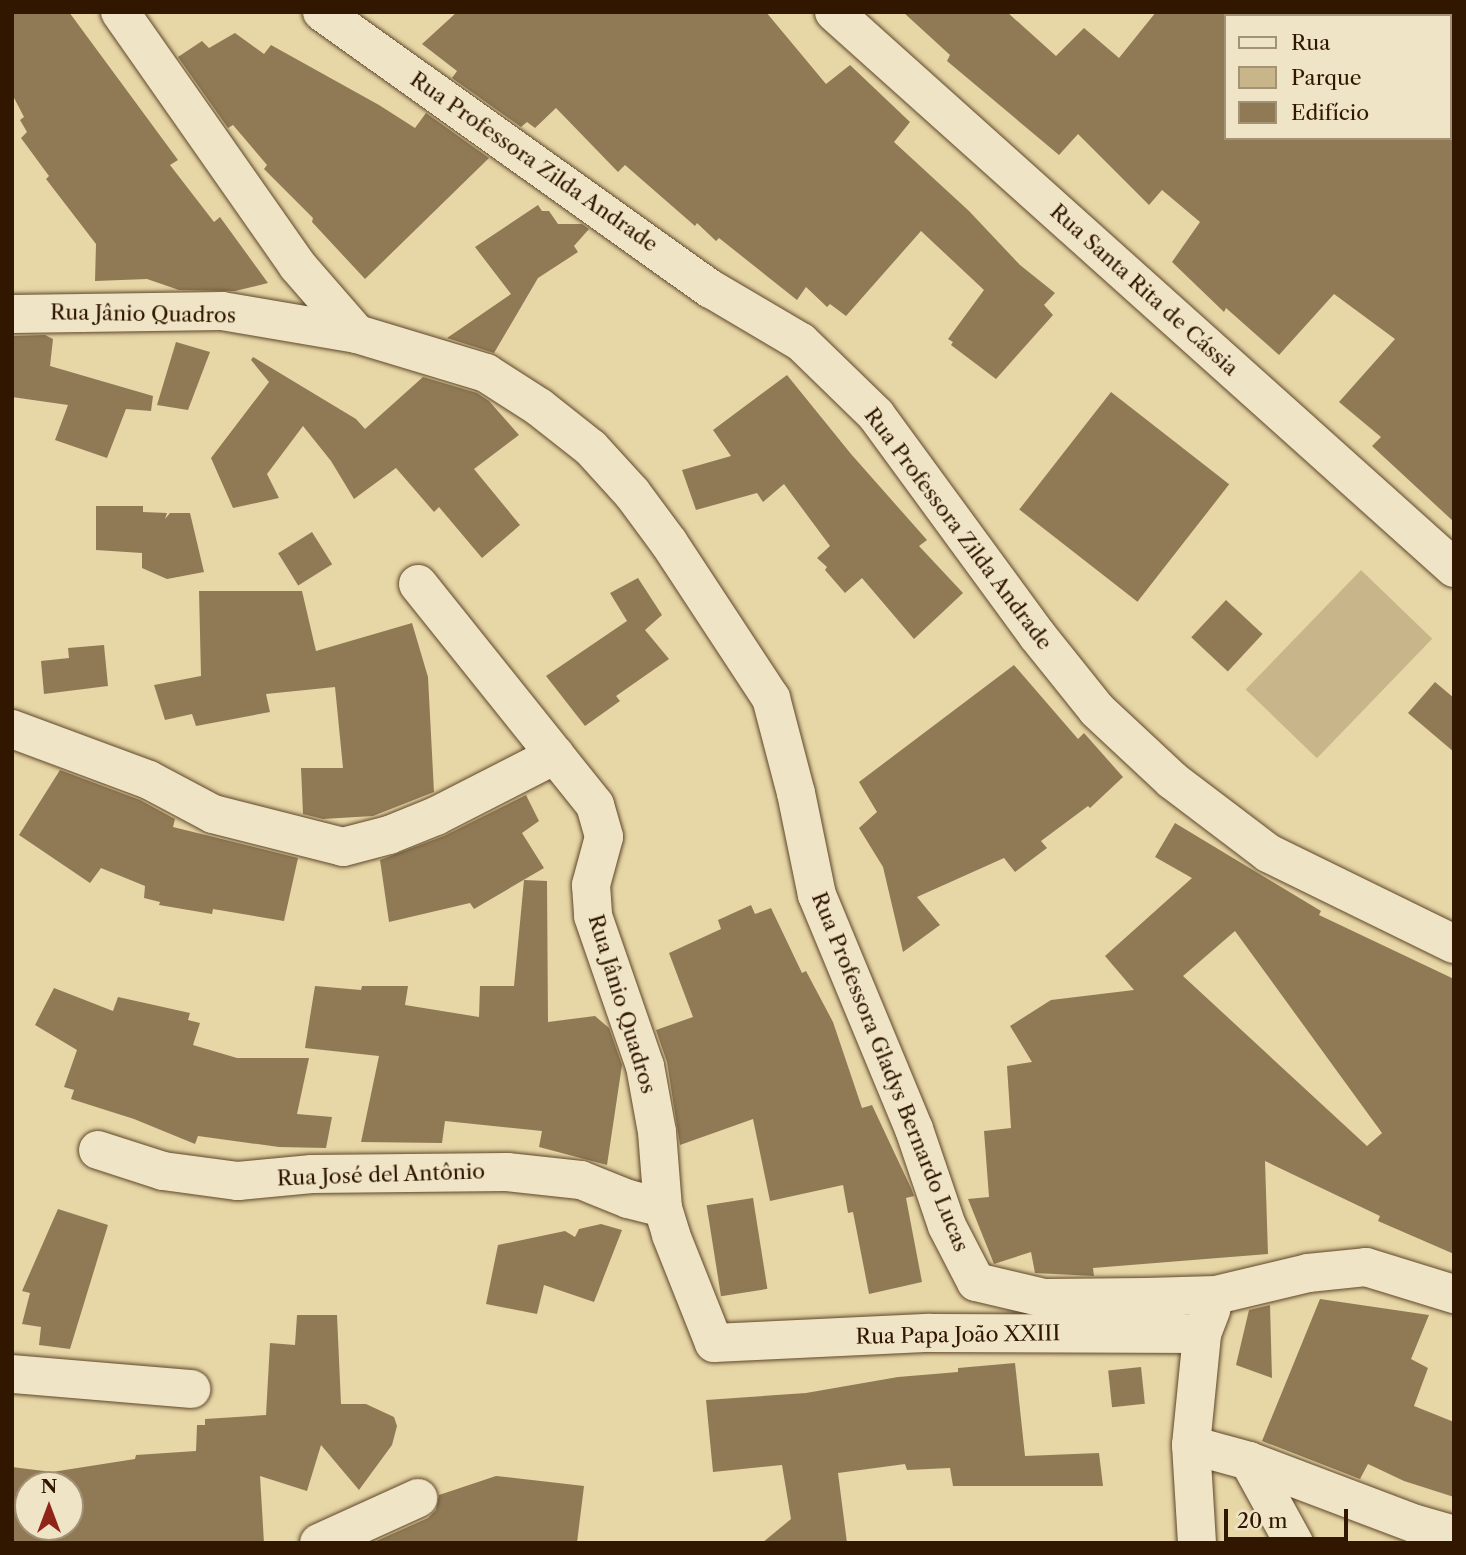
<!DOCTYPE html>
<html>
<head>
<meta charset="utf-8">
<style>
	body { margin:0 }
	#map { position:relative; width:1466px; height:1555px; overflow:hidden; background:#e7d6a6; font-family:"Libre Caslon Text",serif }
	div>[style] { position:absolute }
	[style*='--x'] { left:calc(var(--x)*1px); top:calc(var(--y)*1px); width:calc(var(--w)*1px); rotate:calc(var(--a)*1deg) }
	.green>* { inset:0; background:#c8b68a; transform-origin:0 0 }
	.building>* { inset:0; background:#907a56; transform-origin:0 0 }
	.roads { filter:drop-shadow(0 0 2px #5f472a) drop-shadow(0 0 2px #5f472a) }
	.street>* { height:38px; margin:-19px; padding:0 19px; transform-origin:19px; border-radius:19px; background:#efe4c5 }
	span { translate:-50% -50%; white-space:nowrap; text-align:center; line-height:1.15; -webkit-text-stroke:5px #efe4c5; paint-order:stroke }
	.street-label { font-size:21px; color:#321700 }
	.frame { position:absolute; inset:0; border:14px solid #321700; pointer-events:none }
	.legend { position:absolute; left:1224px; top:14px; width:228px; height:126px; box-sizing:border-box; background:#efe4c5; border:2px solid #a39276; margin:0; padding:9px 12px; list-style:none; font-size:21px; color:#321700 }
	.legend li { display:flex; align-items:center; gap:14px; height:35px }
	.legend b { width:35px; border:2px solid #a39276 }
	.north { position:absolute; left:14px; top:1471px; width:70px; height:70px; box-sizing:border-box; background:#efe4c5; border:2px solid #a39276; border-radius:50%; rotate:0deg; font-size:19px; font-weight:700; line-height:28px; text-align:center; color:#321700 }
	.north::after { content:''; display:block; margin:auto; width:24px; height:32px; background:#8f2418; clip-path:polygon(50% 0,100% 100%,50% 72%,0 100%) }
	.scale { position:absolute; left:1224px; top:1509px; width:124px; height:32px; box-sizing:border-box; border:4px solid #321700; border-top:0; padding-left:9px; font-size:21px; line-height:24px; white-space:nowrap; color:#321700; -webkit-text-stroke:5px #efe4c5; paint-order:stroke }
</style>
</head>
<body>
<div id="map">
	<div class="green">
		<div style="left:1361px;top:570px;width:99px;height:166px;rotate:44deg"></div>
	</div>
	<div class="building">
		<div style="clip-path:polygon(12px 12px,69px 12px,178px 160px,170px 165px,214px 222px,220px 217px,268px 283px,235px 291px,179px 290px,147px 279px,95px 281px,96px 244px,46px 179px,49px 176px,21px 138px,27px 132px,20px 120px,24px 117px,12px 94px)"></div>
		<div style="clip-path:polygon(457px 12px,766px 12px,826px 84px,850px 65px,910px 122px,894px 142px,969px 211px,1020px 265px,1055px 293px,1044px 305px,1053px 315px,996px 379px,951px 345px,953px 342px,948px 339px,984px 290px,921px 231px,846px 316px,830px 304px,827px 307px,806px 287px,797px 300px,719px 238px,716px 241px,697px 223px,695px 226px,625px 165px,618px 172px,556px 108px,535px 128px,527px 122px,521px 127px,452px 78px,457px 71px,422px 44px)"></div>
		<div style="clip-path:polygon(903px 12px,1007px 12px,1056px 56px,1084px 28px,1119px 58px,1156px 12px,1226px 12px,1226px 138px,1454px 138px,1454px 522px,1372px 446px,1381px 437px,1339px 402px,1395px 339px,1334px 294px,1279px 355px,1226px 308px,1224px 312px,1172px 262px,1200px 222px,1162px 190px,1149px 205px,1078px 134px,1059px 155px,947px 61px,950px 55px)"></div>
		<div style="clip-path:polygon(235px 33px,264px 54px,271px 45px,379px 105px,415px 128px,426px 113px,489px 158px,365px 279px,312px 222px,313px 218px,264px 169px,267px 165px,233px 125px,228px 128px,178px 57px,202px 41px,209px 48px)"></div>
		<div style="clip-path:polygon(538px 205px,542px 211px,549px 211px,558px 224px,582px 224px,589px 229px,574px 246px,578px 252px,538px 278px,494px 353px,447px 338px,511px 294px,475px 247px)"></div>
		<div style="clip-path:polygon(45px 335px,53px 339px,50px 366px,153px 396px,151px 411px,126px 409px,107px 458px,55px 440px,68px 405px,12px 397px,12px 336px)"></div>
		<div style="clip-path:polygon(176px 342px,210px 352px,188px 410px,157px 405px)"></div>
		<div style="clip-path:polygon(253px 357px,356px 419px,365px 429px,423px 377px,477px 393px,489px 401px,519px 435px,474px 469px,520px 525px,482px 558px,439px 507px,434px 512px,396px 468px,354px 499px,331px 461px,303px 426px,267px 474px,279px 498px,233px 508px,211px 458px,269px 382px,251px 360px)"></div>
		<div style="clip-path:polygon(787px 375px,851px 454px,927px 540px,919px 546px,963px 593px,914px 639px,862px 578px,845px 593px,825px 570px,827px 567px,817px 558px,830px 546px,784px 484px,763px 502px,757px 493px,696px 510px,682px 470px,731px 456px,713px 430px)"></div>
		<div style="left:1111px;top:392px;width:150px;height:149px;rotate:38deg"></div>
		<div style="clip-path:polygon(96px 506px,143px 506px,143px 512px,167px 513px,165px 519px,170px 513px,190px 513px,204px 572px,167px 579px,142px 568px,142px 553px,96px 550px)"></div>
		<div style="left:312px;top:532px;width:38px;height:40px;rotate:58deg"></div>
		<div style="clip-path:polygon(638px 578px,662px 615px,645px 630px,669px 659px,616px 696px,620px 701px,585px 726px,546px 676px,627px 621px,610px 593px)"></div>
		<div style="clip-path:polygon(199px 591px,302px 591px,316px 651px,412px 623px,428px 677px,434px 792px,373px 816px,323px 819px,303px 814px,301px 768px,343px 768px,335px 687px,266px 694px,270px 712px,196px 726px,192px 714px,165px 720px,154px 685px,201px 676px)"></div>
		<div style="left:1226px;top:600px;width:50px;height:51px;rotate:43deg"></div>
		<div style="clip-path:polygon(104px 645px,108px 686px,44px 694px,41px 661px,69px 658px,68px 648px)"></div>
		<div style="clip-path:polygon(1014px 665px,1078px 739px,1084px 733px,1123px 777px,1090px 808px,1088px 806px,1041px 841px,1047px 848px,1015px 872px,1004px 858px,917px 897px,940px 925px,903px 952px,883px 867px,859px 828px,877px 812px,859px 782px)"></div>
		<div style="clip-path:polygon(1435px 682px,1454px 698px,1454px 752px,1408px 713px)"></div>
		<div style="clip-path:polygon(60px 770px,140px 800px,175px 819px,173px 827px,298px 858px,284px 921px,213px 909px,212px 914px,159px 905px,160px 902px,144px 898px,145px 886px,101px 868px,90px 883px,19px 835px)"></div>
		<div style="clip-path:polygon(526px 795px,539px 821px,522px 833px,544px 868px,474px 909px,470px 903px,389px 922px,380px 860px,444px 836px)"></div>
		<div style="clip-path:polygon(evenodd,1175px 823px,1321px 911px,1319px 915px,1454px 979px,1454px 1254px,1378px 1221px,1380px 1216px,1265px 1161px,1268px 1254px,1093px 1268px,1094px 1276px,1035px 1273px,1031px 1252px,994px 1264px,968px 1199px,989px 1197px,984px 1131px,1011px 1128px,1007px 1066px,1032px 1062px,1010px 1026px,1051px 1000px,1134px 990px,1105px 956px,1192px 878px,1155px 857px,1175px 823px,1235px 931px,1382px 1133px,1367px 1146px,1183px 976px,1235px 931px)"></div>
		<div style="clip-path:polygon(524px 880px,547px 881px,548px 1022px,595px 1016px,609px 1028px,622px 1065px,607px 1165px,539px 1147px,542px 1131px,445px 1121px,442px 1143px,361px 1142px,379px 1056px,305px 1048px,315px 986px,361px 990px,362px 986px,408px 986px,405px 1005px,479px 1017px,480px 986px,514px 986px)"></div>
		<div style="clip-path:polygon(751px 905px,755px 914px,771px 908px,802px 973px,806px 971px,833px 1022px,862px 1108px,872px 1105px,911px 1188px,914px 1196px,906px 1198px,922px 1282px,869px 1294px,853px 1212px,848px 1213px,843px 1185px,770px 1201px,753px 1119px,680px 1145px,667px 1062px,656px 1030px,693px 1017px,669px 953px,721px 929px,718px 920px)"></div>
		<div style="clip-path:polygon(54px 988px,113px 1011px,118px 997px,190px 1013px,188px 1020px,200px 1023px,193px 1045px,237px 1058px,309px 1058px,297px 1114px,332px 1117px,326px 1148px,279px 1147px,198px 1136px,195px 1144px,134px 1119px,71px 1099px,74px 1090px,64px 1087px,77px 1050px,35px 1025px)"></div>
		<div style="left:753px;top:1198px;width:92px;height:47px;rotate:81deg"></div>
		<div style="clip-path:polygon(58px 1209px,108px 1225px,70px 1349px,39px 1345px,41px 1327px,22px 1324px,30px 1293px,22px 1291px)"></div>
		<div style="clip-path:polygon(601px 1224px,622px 1230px,594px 1302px,544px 1285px,537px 1314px,486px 1304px,498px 1245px,565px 1231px,575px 1237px,579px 1229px)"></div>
		<div style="clip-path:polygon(1320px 1299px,1429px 1315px,1411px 1359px,1428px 1368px,1414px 1406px,1454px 1422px,1454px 1497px,1404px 1481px,1368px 1464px,1360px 1479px,1262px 1441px)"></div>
		<div style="clip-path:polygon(1270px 1305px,1272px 1378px,1236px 1365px,1249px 1310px)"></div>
		<div style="clip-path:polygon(evenodd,297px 1315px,337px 1315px,341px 1404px,366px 1404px,394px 1417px,397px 1426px,392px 1445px,359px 1490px,321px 1445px,307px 1491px,260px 1476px,264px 1543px,12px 1543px,12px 1467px,52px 1472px,135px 1459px,136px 1455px,196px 1451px,197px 1425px,205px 1425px,205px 1419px,266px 1415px,270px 1343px,295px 1345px,297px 1315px,28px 1485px,70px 1485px,70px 1527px,28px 1527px,28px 1485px)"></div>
		<div style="clip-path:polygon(1015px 1363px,1025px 1456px,1099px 1453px,1103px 1486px,953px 1486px,950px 1468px,907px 1470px,905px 1464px,838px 1473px,847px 1543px,762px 1543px,791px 1519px,782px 1465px,713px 1472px,706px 1400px,806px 1393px,898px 1377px,958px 1372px,958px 1368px)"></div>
		<div style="left:1141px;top:1367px;width:37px;height:33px;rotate:84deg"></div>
		<div style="clip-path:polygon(496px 1476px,584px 1486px,577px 1543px,372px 1543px,428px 1518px,436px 1510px,439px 1495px)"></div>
	</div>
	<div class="roads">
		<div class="street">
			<div style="--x:120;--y:12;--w:309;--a:55"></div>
			<div style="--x:297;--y:265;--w:91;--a:49"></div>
			<div style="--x:322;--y:12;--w:478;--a:35.5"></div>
			<div style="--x:711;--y:289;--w:104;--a:30.5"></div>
			<div style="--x:801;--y:342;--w:105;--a:44.2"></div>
			<div style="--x:876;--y:415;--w:273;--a:53.8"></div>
			<div style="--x:1037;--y:635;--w:96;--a:51.3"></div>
			<div style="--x:1097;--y:710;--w:103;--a:43"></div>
			<div style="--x:1172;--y:780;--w:121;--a:37.2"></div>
			<div style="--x:1268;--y:853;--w:207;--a:26.1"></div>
			<div style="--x:834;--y:12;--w:833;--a:41.88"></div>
			<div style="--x:1384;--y:12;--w:6;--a:45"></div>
			<div style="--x:1450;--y:71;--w:5;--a:37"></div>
			<div style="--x:12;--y:314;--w:210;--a:-0.8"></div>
			<div style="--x:222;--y:311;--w:137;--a:9.7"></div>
			<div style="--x:357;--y:334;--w:135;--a:16.8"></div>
			<div style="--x:486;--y:373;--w:63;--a:32.7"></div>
			<div style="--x:539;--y:407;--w:66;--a:38.3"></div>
			<div style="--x:591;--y:448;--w:61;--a:47.7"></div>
			<div style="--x:632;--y:493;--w:62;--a:53.5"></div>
			<div style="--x:669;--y:543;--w:186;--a:56.7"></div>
			<div style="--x:771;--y:698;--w:98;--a:75.3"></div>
			<div style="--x:796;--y:793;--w:104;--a:78.4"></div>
			<div style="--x:817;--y:895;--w:253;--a:67.5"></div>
			<div style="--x:914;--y:1129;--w:102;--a:71.2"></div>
			<div style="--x:947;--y:1226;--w:63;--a:62.6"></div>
			<div style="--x:976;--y:1282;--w:70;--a:13.2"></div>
			<div style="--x:1044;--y:1298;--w:103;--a:-0.6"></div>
			<div style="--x:1147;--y:1297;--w:69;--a:-1.7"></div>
			<div style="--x:1216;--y:1295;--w:95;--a:-13.4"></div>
			<div style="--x:1308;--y:1273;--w:58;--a:-5.9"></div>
			<div style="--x:1366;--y:1267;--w:92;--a:17.1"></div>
			<div style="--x:418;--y:584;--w:283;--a:51.3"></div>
			<div style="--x:595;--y:805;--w:33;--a:74"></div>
			<div style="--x:604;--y:837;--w:50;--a:105.2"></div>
			<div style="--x:591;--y:885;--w:31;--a:86"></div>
			<div style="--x:593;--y:916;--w:159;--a:70.9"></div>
			<div style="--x:645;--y:1066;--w:67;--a:79.7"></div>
			<div style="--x:657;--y:1132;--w:76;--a:85.5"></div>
			<div style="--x:663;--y:1208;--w:28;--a:73"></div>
			<div style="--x:671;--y:1235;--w:116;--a:68.3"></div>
			<div style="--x:714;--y:1343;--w:216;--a:-2.7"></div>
			<div style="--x:930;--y:1333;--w:272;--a:0.2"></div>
			<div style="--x:12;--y:729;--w:146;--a:20.4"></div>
			<div style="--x:149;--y:780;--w:72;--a:28"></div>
			<div style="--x:213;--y:814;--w:134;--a:14.2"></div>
			<div style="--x:343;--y:847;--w:48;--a:-14.6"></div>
			<div style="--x:389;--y:835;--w:51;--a:-22"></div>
			<div style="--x:436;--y:816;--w:134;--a:-27.1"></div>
			<div style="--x:98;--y:1150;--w:68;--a:17.9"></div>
			<div style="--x:163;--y:1171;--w:76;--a:7.6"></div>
			<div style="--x:238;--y:1181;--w:74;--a:-5.4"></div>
			<div style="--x:312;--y:1174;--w:195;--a:-0.6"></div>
			<div style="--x:507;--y:1172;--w:74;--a:6.2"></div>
			<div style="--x:581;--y:1180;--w:51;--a:22"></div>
			<div style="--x:628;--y:1199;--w:36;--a:14"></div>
			<div style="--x:12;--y:1374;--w:180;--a:4.8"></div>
			<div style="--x:1191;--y:1445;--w:60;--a:15.4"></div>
			<div style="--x:1249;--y:1461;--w:94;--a:61.2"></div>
			<div style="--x:1249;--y:1461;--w:178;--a:20.7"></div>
			<div style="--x:1416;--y:1524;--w:40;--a:16"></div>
			<div style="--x:319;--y:1543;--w:109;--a:-24.4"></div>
			<div style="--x:1197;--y:1543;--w:98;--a:-93.5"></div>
			<div style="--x:1191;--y:1445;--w:112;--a:-84.3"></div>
			<div style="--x:1202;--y:1334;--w:26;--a:-69"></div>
		</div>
	</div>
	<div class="street-label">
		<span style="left:534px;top:162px;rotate:35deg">Rua Professora Zilda Andrade</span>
		<span style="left:1144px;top:290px;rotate:42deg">Rua Santa Rita de Cássia</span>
		<span style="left:143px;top:314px;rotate:1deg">Rua Jânio Quadros</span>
		<span style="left:958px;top:529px;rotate:53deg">Rua Professora Zilda Andrade</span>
		<span style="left:622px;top:1004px;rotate:73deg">Rua Jânio Quadros</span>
		<span style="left:890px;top:1072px;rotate:68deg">Rua Professora Gladys Bernardo Lucas</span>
		<span style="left:381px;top:1175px;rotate:-2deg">Rua José del Antônio</span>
		<span style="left:958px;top:1335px;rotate:-1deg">Rua Papa João XXIII</span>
	</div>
	<div class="frame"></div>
	<ul class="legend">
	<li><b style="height:9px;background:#efe4c5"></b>Rua</li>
	<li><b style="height:19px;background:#c8b68a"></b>Parque</li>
	<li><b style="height:19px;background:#907a56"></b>Edifício</li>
	</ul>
	<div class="north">N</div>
	<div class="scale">20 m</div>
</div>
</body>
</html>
